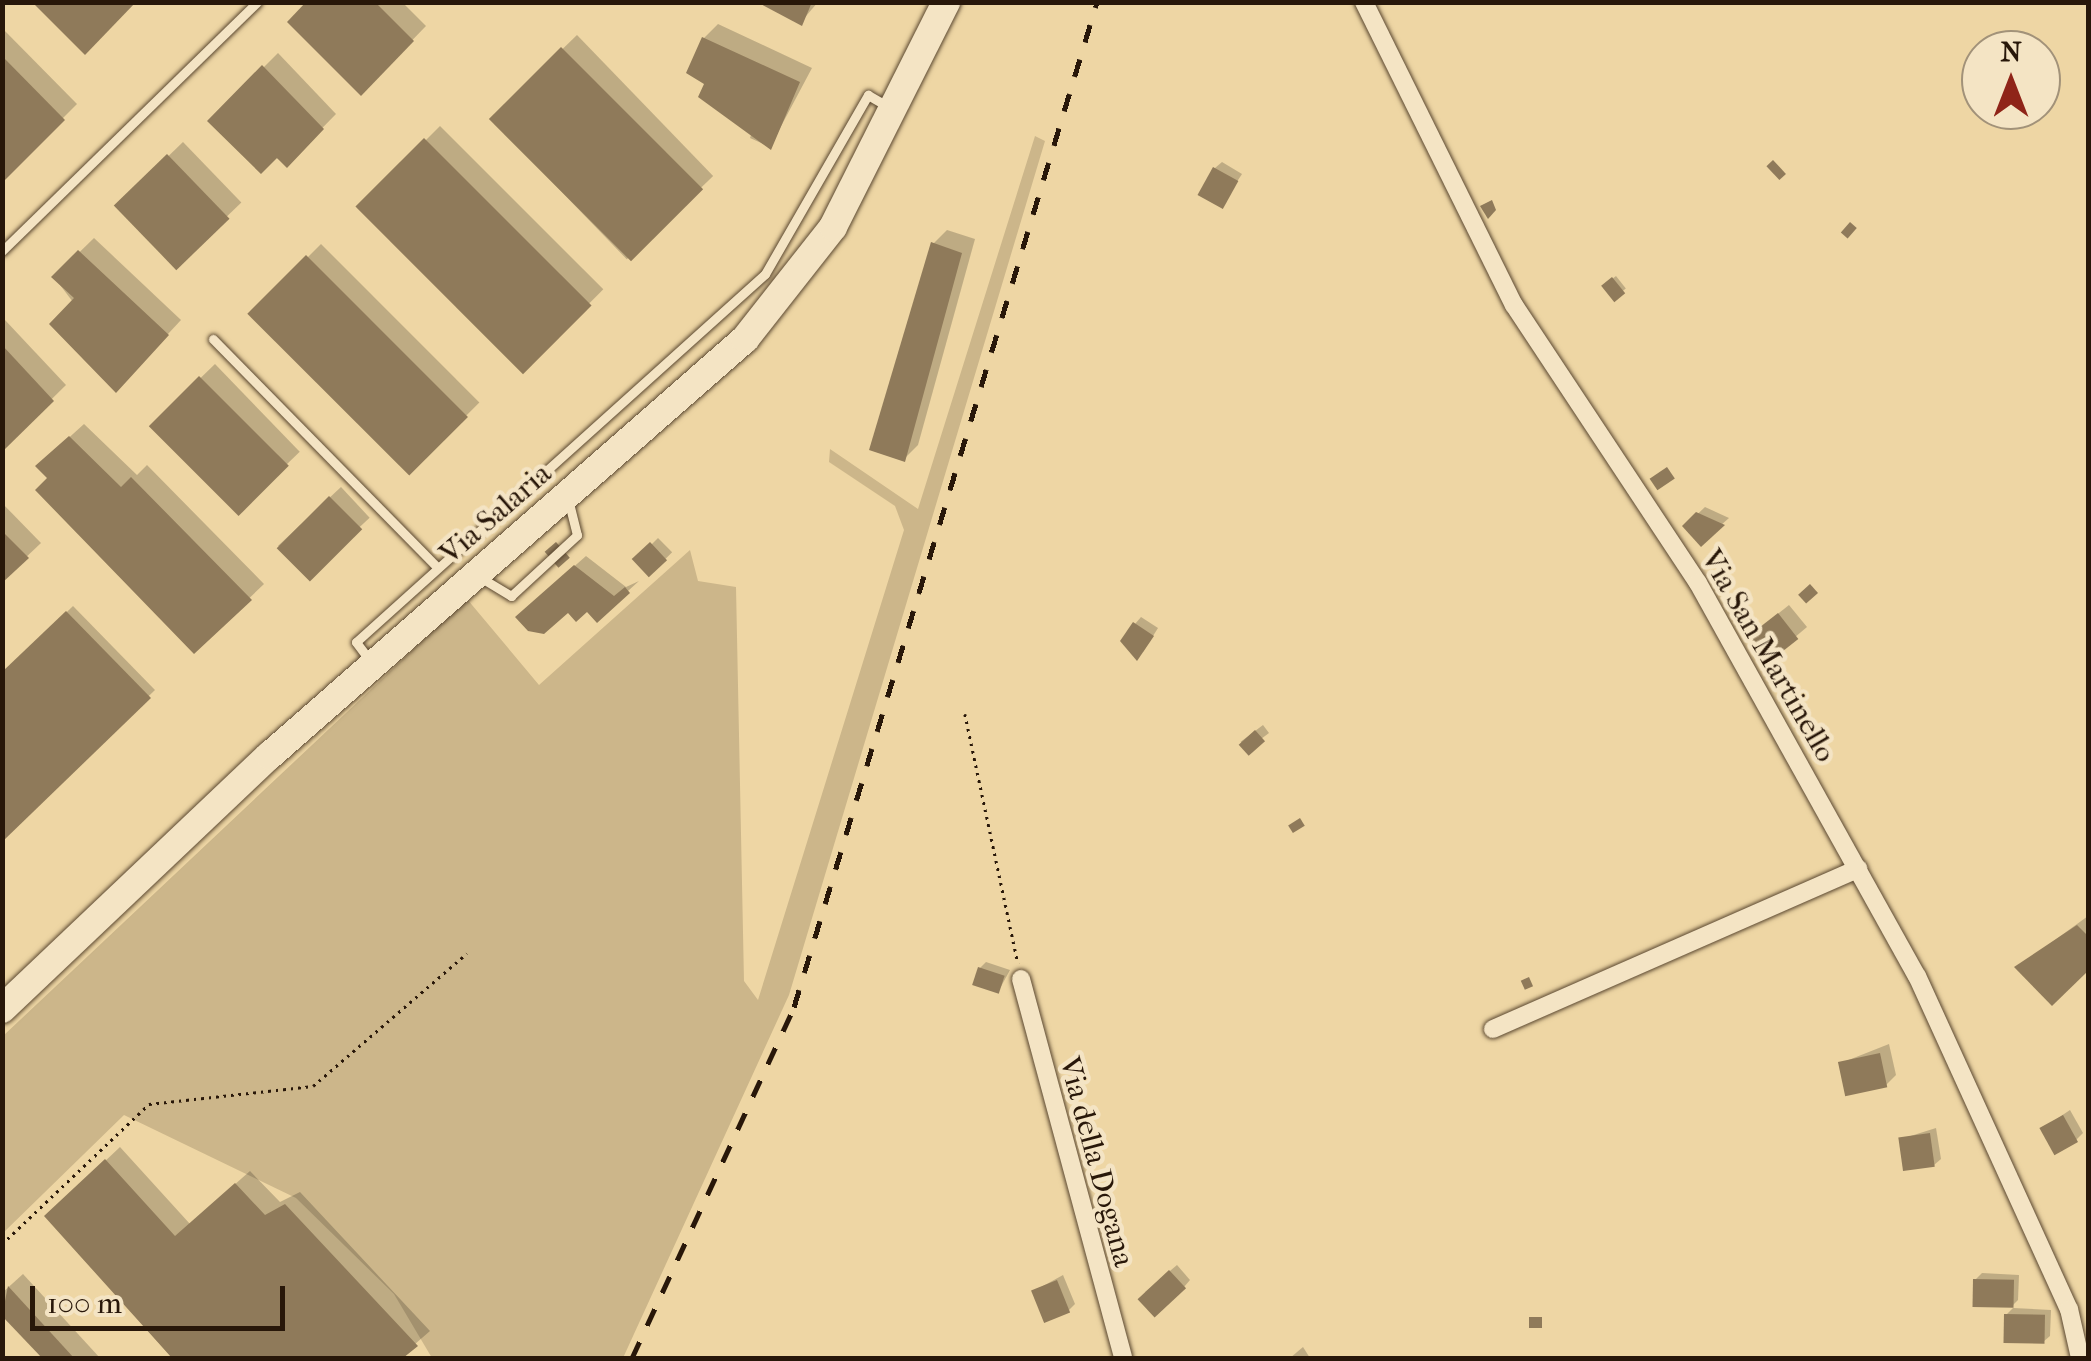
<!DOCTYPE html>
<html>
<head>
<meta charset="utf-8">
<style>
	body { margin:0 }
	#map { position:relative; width:2091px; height:1361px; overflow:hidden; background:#eed6a4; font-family:"IM FELL French Canon",serif }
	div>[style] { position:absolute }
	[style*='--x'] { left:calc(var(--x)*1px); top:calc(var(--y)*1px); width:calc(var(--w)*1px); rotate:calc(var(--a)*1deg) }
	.green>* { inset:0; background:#ccb68a }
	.shadow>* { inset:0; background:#0003; transform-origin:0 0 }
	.building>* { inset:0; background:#8f7a5a; transform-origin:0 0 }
	.path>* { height:2.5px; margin-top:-1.25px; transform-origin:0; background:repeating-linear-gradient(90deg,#281709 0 2.5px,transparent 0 7.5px) }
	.roads { filter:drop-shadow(0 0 2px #5a4730) drop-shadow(0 0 2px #5a4730) }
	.service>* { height:9px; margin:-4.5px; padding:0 4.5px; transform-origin:4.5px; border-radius:4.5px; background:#f4e4c4 }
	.minor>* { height:18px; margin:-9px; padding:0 9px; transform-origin:9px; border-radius:9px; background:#f4e4c4 }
	.secondary>* { height:28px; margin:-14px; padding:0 14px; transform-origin:14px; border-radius:14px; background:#f4e4c4 }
	.rail>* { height:5px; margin-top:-2.5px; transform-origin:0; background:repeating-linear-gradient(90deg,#281709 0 18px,transparent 0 36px) }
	span { translate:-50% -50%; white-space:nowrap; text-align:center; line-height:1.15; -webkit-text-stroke:9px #f4e4c4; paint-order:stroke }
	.street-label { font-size:30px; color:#281709 }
	.frame { position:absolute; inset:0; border:5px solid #281709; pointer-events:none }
	.north { position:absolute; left:1961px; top:30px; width:100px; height:100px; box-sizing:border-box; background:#f4e4c4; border:2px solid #a29279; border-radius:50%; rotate:0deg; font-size:28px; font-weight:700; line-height:40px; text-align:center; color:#281709 }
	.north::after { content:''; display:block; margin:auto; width:35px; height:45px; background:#8f2418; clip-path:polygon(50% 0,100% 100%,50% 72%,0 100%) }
	.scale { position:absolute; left:30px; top:1286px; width:255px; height:45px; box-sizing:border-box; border:5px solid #281709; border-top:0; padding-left:12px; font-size:30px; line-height:35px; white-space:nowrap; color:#281709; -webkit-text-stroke:8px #f4e4c4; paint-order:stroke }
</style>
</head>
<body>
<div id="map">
	<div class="green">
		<div style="clip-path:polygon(1035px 136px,1045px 141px,789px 995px,623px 1358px,432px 1358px,394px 1294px,296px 1198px,124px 1115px,3px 1233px,3px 1036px,467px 599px,539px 685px,690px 550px,698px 581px,736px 587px,744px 981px,758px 1000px,904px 530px,895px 506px,829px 462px,830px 449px,918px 509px)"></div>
	</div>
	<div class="shadow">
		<div style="clip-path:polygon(309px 2px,402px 2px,426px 26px,361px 93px)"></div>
		<div style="clip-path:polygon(763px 2px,818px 2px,801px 22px)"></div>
		<div style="clip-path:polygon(718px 24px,812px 68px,770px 147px,750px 138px,753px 130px,708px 83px,704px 38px)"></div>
		<div style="clip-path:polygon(2px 28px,77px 104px,2px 179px)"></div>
		<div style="left:577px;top:35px;width:196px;height:120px;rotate:46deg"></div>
		<div style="clip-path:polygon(278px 53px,336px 114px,287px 164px,210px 121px)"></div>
		<div style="left:440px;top:126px;width:231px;height:115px;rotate:45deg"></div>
		<div style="left:183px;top:142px;width:84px;height:91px;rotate:46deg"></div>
		<div style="clip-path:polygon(1222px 162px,1242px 174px,1221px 206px,1215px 168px)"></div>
		<div style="clip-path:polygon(947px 230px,975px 239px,918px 445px,904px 459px,934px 243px)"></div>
		<div style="clip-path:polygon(94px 238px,181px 320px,129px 376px,54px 277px)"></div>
		<div style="left:321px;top:244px;width:224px;height:100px;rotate:45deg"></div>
		<div style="left:1616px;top:276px;width:16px;height:14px;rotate:52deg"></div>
		<div style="clip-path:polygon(5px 320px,66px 385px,2px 448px,2px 322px)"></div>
		<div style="left:215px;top:364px;width:122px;height:88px;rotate:46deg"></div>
		<div style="clip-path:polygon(84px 424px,137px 475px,147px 465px,264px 584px,194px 651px,50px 478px,52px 453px)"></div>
		<div style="left:341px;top:487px;width:42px;height:86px;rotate:47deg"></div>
		<div style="clip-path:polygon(2px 503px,41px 543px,2px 580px)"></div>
		<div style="clip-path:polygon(1705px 507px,1729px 518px,1701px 543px,1685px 526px)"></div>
		<div style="left:658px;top:538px;width:20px;height:31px;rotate:45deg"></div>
		<div style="clip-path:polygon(586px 556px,626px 587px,639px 581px,597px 619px,587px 609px,528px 607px)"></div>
		<div style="clip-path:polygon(1789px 605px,1807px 627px,1768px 660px,1760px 628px)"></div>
		<div style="clip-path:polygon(73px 606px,155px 690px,2px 838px,2px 675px)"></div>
		<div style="clip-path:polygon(1141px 617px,1158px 628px,1143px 652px,1135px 624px)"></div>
		<div style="left:1263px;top:725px;width:10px;height:28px;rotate:53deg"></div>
		<div style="clip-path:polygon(2088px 916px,2088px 967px,2052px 1002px,2018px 967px)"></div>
		<div style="clip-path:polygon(986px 962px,1010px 970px,998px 992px,980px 968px)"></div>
		<div style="clip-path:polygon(1889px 1044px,1896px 1075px,1886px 1085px,1841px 1063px)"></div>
		<div style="clip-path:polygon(2070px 1110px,2083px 1133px,2076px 1140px,2043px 1128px)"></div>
		<div style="clip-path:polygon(1936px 1128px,1941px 1159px,1934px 1165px,1901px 1139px)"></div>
		<div style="clip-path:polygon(120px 1147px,190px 1224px,250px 1171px,280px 1202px,300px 1192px,430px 1331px,399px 1358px,172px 1358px,47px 1216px)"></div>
		<div style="clip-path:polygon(1177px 1265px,1190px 1280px,1184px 1287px,1145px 1292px)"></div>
		<div style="clip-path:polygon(1982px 1273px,2019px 1275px,2018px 1300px,2012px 1306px,1975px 1280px)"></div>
		<div style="clip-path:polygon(23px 1274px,100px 1358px,45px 1358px,2px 1312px,2px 1293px)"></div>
		<div style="clip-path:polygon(1063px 1275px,1075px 1304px,1069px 1310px,1034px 1291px)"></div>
		<div style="clip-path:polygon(2013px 1308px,2051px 1310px,2050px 1336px,2043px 1342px,2006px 1315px)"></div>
		<div style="clip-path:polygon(1303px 1347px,1310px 1358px,1290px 1358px)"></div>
	</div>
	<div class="building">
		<div style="clip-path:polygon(32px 2px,136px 2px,85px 55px)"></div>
		<div style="clip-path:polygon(306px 2px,375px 2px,414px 41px,361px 96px,287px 22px)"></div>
		<div style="clip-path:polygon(757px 2px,812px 2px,802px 26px)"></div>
		<div style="clip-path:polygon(702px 37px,800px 82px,771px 150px,698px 97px,704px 84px,686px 73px)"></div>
		<div style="left:561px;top:47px;width:201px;height:102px;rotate:45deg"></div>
		<div style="clip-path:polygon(2px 56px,65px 120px,2px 183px)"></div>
		<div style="clip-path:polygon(262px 65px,324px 129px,287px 168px,277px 158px,261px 174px,207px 121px)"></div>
		<div style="left:424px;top:138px;width:237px;height:97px;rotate:45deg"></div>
		<div style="left:167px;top:154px;width:90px;height:74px;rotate:46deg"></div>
		<div style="left:1773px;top:160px;width:19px;height:9px;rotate:47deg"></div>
		<div style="left:1213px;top:167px;width:29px;height:32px;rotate:29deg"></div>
		<div style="clip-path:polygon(1492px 200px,1496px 210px,1488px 219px,1480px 206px)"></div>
		<div style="left:1850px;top:222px;width:9px;height:14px;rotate:41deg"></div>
		<div style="clip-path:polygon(931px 242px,962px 253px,905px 462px,869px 450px)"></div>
		<div style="clip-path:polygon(78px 250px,169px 335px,116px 393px,49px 324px,74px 298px,51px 277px)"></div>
		<div style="left:306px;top:255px;width:229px;height:83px;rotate:45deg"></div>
		<div style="left:1612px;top:277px;width:21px;height:14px;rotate:51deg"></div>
		<div style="clip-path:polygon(2px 345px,54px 401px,2px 452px)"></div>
		<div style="left:199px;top:376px;width:127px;height:71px;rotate:45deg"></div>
		<div style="clip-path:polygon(69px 436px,121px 487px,131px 477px,252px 600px,194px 654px,35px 490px,47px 478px,35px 466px)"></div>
		<div style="left:1667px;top:467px;width:14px;height:21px;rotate:56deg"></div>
		<div style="left:329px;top:496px;width:47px;height:74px;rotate:45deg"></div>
		<div style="clip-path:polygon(1696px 512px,1725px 525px,1701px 547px,1682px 526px)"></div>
		<div style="clip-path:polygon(2px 531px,29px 558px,2px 583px)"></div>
		<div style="left:556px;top:542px;width:21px;height:15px;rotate:49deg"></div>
		<div style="left:650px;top:542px;width:25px;height:25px;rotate:47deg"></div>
		<div style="clip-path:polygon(574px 565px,614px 596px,625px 587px,630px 593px,597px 623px,587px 612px,576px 622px,568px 613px,544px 634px,528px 631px,515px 617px)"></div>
		<div style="left:1810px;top:584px;width:12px;height:16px;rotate:48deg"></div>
		<div style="clip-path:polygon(66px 611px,151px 698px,2px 842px,2px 672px)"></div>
		<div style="left:1778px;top:613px;width:33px;height:41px;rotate:52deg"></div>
		<div style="clip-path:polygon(1133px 622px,1154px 636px,1137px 661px,1120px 641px)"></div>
		<div style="left:1255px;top:730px;width:15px;height:22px;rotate:48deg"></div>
		<div style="left:1300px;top:818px;width:9px;height:14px;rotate:58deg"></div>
		<div style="clip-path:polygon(2077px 925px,2088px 936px,2088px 971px,2052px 1006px,2014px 967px)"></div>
		<div style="left:978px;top:967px;width:28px;height:19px;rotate:18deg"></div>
		<div style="left:1529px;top:977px;width:10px;height:9px;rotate:66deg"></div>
		<div style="left:1880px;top:1053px;width:35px;height:43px;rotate:78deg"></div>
		<div style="left:2063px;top:1115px;width:31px;height:27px;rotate:61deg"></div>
		<div style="left:1930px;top:1133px;width:34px;height:32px;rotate:82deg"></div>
		<div style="clip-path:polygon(105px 1159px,175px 1236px,235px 1183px,265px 1215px,285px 1204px,418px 1346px,403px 1358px,172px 1358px,44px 1216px)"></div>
		<div style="left:1169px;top:1270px;width:25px;height:43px;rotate:47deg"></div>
		<div style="left:1973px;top:1279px;width:41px;height:28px;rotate:1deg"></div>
		<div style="left:1057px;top:1280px;width:35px;height:28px;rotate:68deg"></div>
		<div style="clip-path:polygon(8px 1286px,74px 1358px,42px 1358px,2px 1316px)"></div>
		<div style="left:2004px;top:1314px;width:41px;height:29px;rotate:1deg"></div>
		<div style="left:1529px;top:1317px;width:13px;height:11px"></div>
	</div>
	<div class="path">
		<div style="--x:965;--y:714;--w:255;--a:78"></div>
		<div style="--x:2;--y:1244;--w:203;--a:-43.6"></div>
		<div style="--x:149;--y:1104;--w:165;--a:-6.3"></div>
		<div style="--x:313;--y:1086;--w:203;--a:-40.8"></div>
	</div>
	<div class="roads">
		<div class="service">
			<div style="--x:2;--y:251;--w:356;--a:-44.3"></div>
			<div style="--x:213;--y:339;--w:317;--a:45.5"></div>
			<div style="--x:478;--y:576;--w:39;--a:31"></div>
			<div style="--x:511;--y:596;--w:90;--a:-42.7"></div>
			<div style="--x:577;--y:535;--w:36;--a:-104"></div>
			<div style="--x:371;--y:662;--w:25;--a:-127"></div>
			<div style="--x:356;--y:642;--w:550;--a:-41.98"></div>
			<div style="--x:765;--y:274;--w:207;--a:-60.1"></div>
			<div style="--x:868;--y:95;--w:22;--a:30"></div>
		</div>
		<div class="minor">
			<div style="--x:1364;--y:2;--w:338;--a:63.7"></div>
			<div style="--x:1514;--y:305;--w:333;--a:56.5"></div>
			<div style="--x:1698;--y:583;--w:450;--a:60.9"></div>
			<div style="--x:1917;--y:976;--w:366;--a:65.5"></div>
			<div style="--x:2069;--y:1309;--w:50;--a:77.3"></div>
			<div style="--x:1021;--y:979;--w:392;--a:74.9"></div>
			<div style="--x:1493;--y:1029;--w:399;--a:-23.7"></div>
		</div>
		<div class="secondary">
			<div style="--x:2;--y:1009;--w:368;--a:-43.5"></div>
			<div style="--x:269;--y:756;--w:633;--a:-41.22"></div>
			<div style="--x:745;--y:339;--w:142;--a:-51.8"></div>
			<div style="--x:833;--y:227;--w:252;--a:-63.3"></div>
		</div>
	</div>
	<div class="rail">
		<div style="--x:632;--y:1358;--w:387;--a:-65.2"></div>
		<div style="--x:794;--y:1007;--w:1050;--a:-73.22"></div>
	</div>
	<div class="street-label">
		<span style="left:496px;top:514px;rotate:-41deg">Via Salaria</span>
		<span style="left:1768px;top:656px;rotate:60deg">Via San Martinello</span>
		<span style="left:1096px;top:1162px;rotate:75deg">Via della Dogana</span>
	</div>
	<div class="frame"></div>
	<div class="north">N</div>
	<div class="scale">100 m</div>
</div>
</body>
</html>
